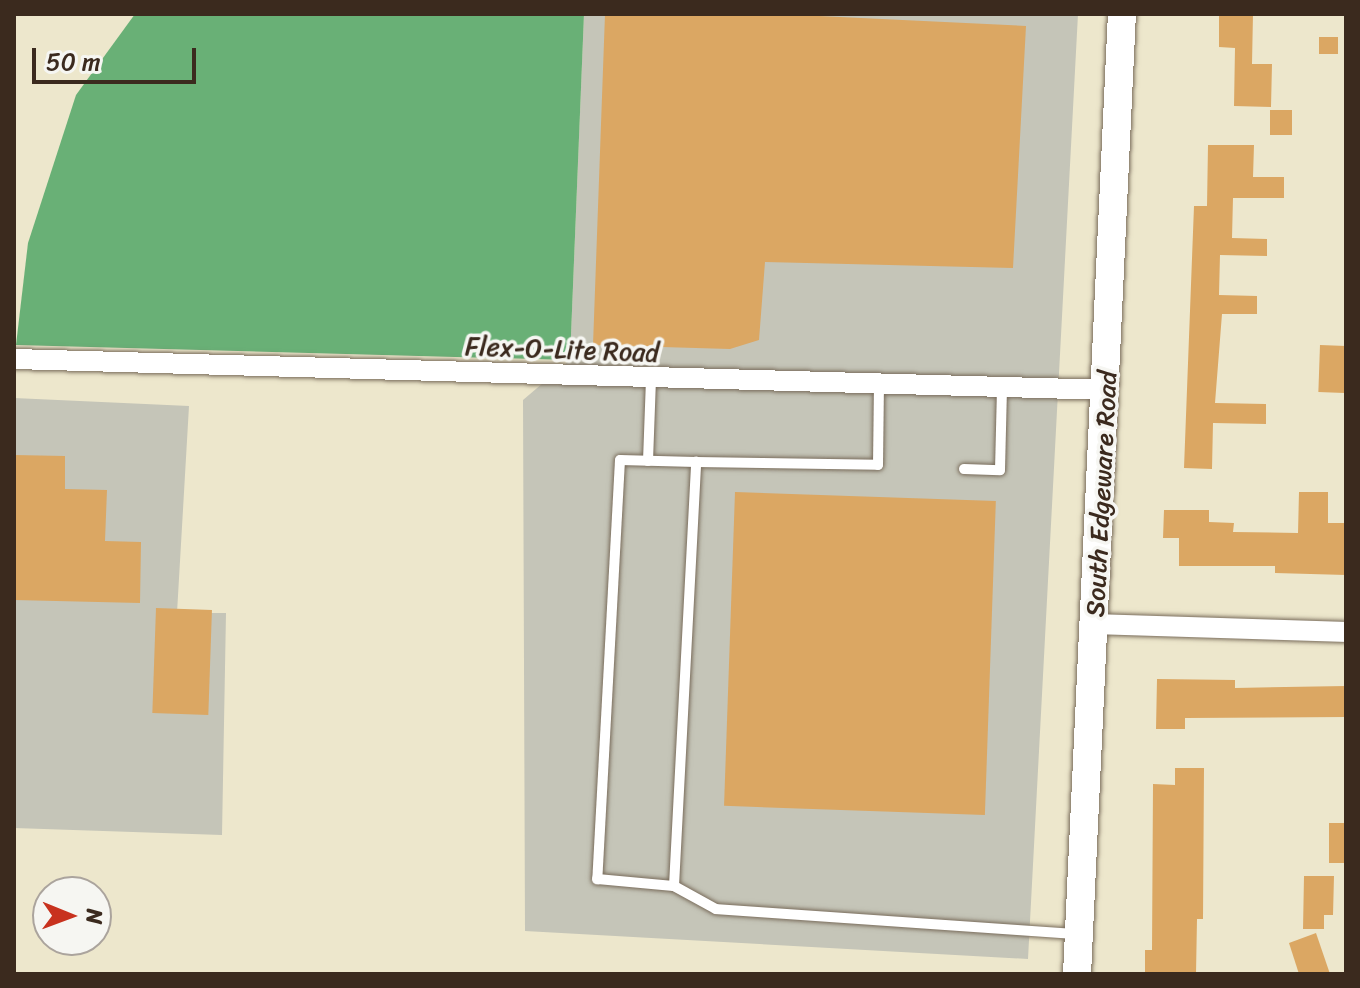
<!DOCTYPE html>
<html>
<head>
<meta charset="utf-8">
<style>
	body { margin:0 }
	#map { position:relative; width:1360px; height:988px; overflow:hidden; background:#ede7cc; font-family:Sriracha,sans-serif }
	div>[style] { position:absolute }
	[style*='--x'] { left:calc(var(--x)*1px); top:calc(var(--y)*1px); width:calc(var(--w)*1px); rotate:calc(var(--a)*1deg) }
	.industrial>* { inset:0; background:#c5c5b8 }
	.forest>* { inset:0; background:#69b076 }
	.building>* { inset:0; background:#dba763; transform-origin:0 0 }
	.roads { filter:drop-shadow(0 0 2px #796c5b) drop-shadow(0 0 2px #796c5b) }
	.service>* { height:10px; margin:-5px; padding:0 5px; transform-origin:5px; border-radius:5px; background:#fff }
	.minor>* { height:20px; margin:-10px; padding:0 10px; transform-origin:10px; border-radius:10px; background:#fff }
	.secondary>* { height:28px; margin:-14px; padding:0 14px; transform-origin:14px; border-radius:14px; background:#fff }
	span { translate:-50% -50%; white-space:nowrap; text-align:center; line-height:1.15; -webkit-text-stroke:7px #f6f6f2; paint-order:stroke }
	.street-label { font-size:26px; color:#3b2a1e }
	.frame { position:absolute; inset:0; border:16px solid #3b2a1e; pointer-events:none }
	.north { position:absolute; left:32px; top:876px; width:80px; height:80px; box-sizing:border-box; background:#f6f6f2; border:2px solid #aba49d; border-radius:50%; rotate:91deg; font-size:22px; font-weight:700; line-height:32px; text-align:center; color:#3b2a1e }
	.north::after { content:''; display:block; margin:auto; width:28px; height:36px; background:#c8321e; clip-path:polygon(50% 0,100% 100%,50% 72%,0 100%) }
	.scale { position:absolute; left:32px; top:48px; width:164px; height:36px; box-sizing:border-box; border:4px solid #3b2a1e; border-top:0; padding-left:10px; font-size:24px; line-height:28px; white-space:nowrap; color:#3b2a1e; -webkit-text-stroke:6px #f6f6f2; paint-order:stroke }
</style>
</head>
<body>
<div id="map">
	<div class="industrial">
		<div style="clip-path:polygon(584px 14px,1078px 14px,1028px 959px,525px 931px,523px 400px,570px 360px)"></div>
		<div style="clip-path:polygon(14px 398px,189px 406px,177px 613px,226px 613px,222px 835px,14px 828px)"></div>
	</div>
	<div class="forest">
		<div style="clip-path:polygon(135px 14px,584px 14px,570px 360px,16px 345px,28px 243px,76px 95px)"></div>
	</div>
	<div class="building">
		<div style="clip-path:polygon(605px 14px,777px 14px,1026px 26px,1013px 268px,765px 262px,759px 340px,730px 349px,593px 345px)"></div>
		<div style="clip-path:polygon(1219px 14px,1253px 14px,1252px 64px,1272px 64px,1271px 107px,1234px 106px,1235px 48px,1219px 47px)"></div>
		<div style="left:1319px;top:37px;width:19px;height:17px"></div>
		<div style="left:1270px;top:110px;width:22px;height:25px"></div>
		<div style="clip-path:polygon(1208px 145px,1254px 145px,1253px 177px,1284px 177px,1284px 198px,1233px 198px,1232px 238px,1267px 239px,1267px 256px,1220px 255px,1219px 295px,1257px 296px,1257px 314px,1222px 314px,1215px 403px,1266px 404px,1266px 424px,1213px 423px,1212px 469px,1184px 468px,1194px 206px,1207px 206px)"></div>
		<div style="left:1320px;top:345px;width:26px;height:47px;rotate:2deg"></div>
		<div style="clip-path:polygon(14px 455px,65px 456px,65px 489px,107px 490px,105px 541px,141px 542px,140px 603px,14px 600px)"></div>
		<div style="left:735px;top:492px;width:261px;height:314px;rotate:2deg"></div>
		<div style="clip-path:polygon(1299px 492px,1328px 492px,1328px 523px,1346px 523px,1346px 575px,1275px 573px,1275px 566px,1179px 566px,1179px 538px,1163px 538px,1164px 510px,1209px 510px,1209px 522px,1234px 523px,1233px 532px,1298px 533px)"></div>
		<div style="left:156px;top:608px;width:56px;height:105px;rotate:2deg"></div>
		<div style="clip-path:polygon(1157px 679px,1235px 680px,1235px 688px,1346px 686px,1346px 717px,1185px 718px,1185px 729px,1156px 729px)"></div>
		<div style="clip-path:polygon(1175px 768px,1204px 768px,1203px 919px,1197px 919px,1196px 974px,1145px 974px,1145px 950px,1152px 950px,1153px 784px,1175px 785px)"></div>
		<div style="left:1329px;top:823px;width:17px;height:40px"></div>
		<div style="clip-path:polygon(1304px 876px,1334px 876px,1333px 915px,1324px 915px,1324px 929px,1303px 929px)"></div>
		<div style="clip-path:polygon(1316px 933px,1330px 974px,1299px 974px,1289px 943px)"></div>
	</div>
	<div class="roads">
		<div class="service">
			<div style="--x:648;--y:461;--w:82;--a:-87.9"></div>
			<div style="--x:696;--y:462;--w:76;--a:-178.5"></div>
			<div style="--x:620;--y:460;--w:420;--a:93.1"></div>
			<div style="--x:597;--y:879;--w:77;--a:5.2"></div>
			<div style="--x:674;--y:886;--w:425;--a:-87"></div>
			<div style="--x:696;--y:462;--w:182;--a:0.9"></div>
			<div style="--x:878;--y:465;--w:81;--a:-89.3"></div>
			<div style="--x:964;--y:469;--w:36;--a:2"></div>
			<div style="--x:1000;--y:470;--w:83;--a:-88.6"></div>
			<div style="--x:674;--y:886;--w:48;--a:28.7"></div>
			<div style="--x:716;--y:909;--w:362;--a:4"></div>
		</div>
		<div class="minor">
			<div style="--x:14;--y:359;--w:1094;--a:1.62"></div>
			<div style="--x:1095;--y:624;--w:251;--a:1.8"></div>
		</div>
		<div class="secondary">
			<div style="--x:1077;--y:974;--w:961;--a:-87.32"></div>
		</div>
	</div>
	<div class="street-label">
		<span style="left:562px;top:350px;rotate:2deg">Flex-O-Lite Road</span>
		<span style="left:1102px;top:494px;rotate:-87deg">South Edgeware Road</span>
	</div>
	<div class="frame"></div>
	<div class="north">N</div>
	<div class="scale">50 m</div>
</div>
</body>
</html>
